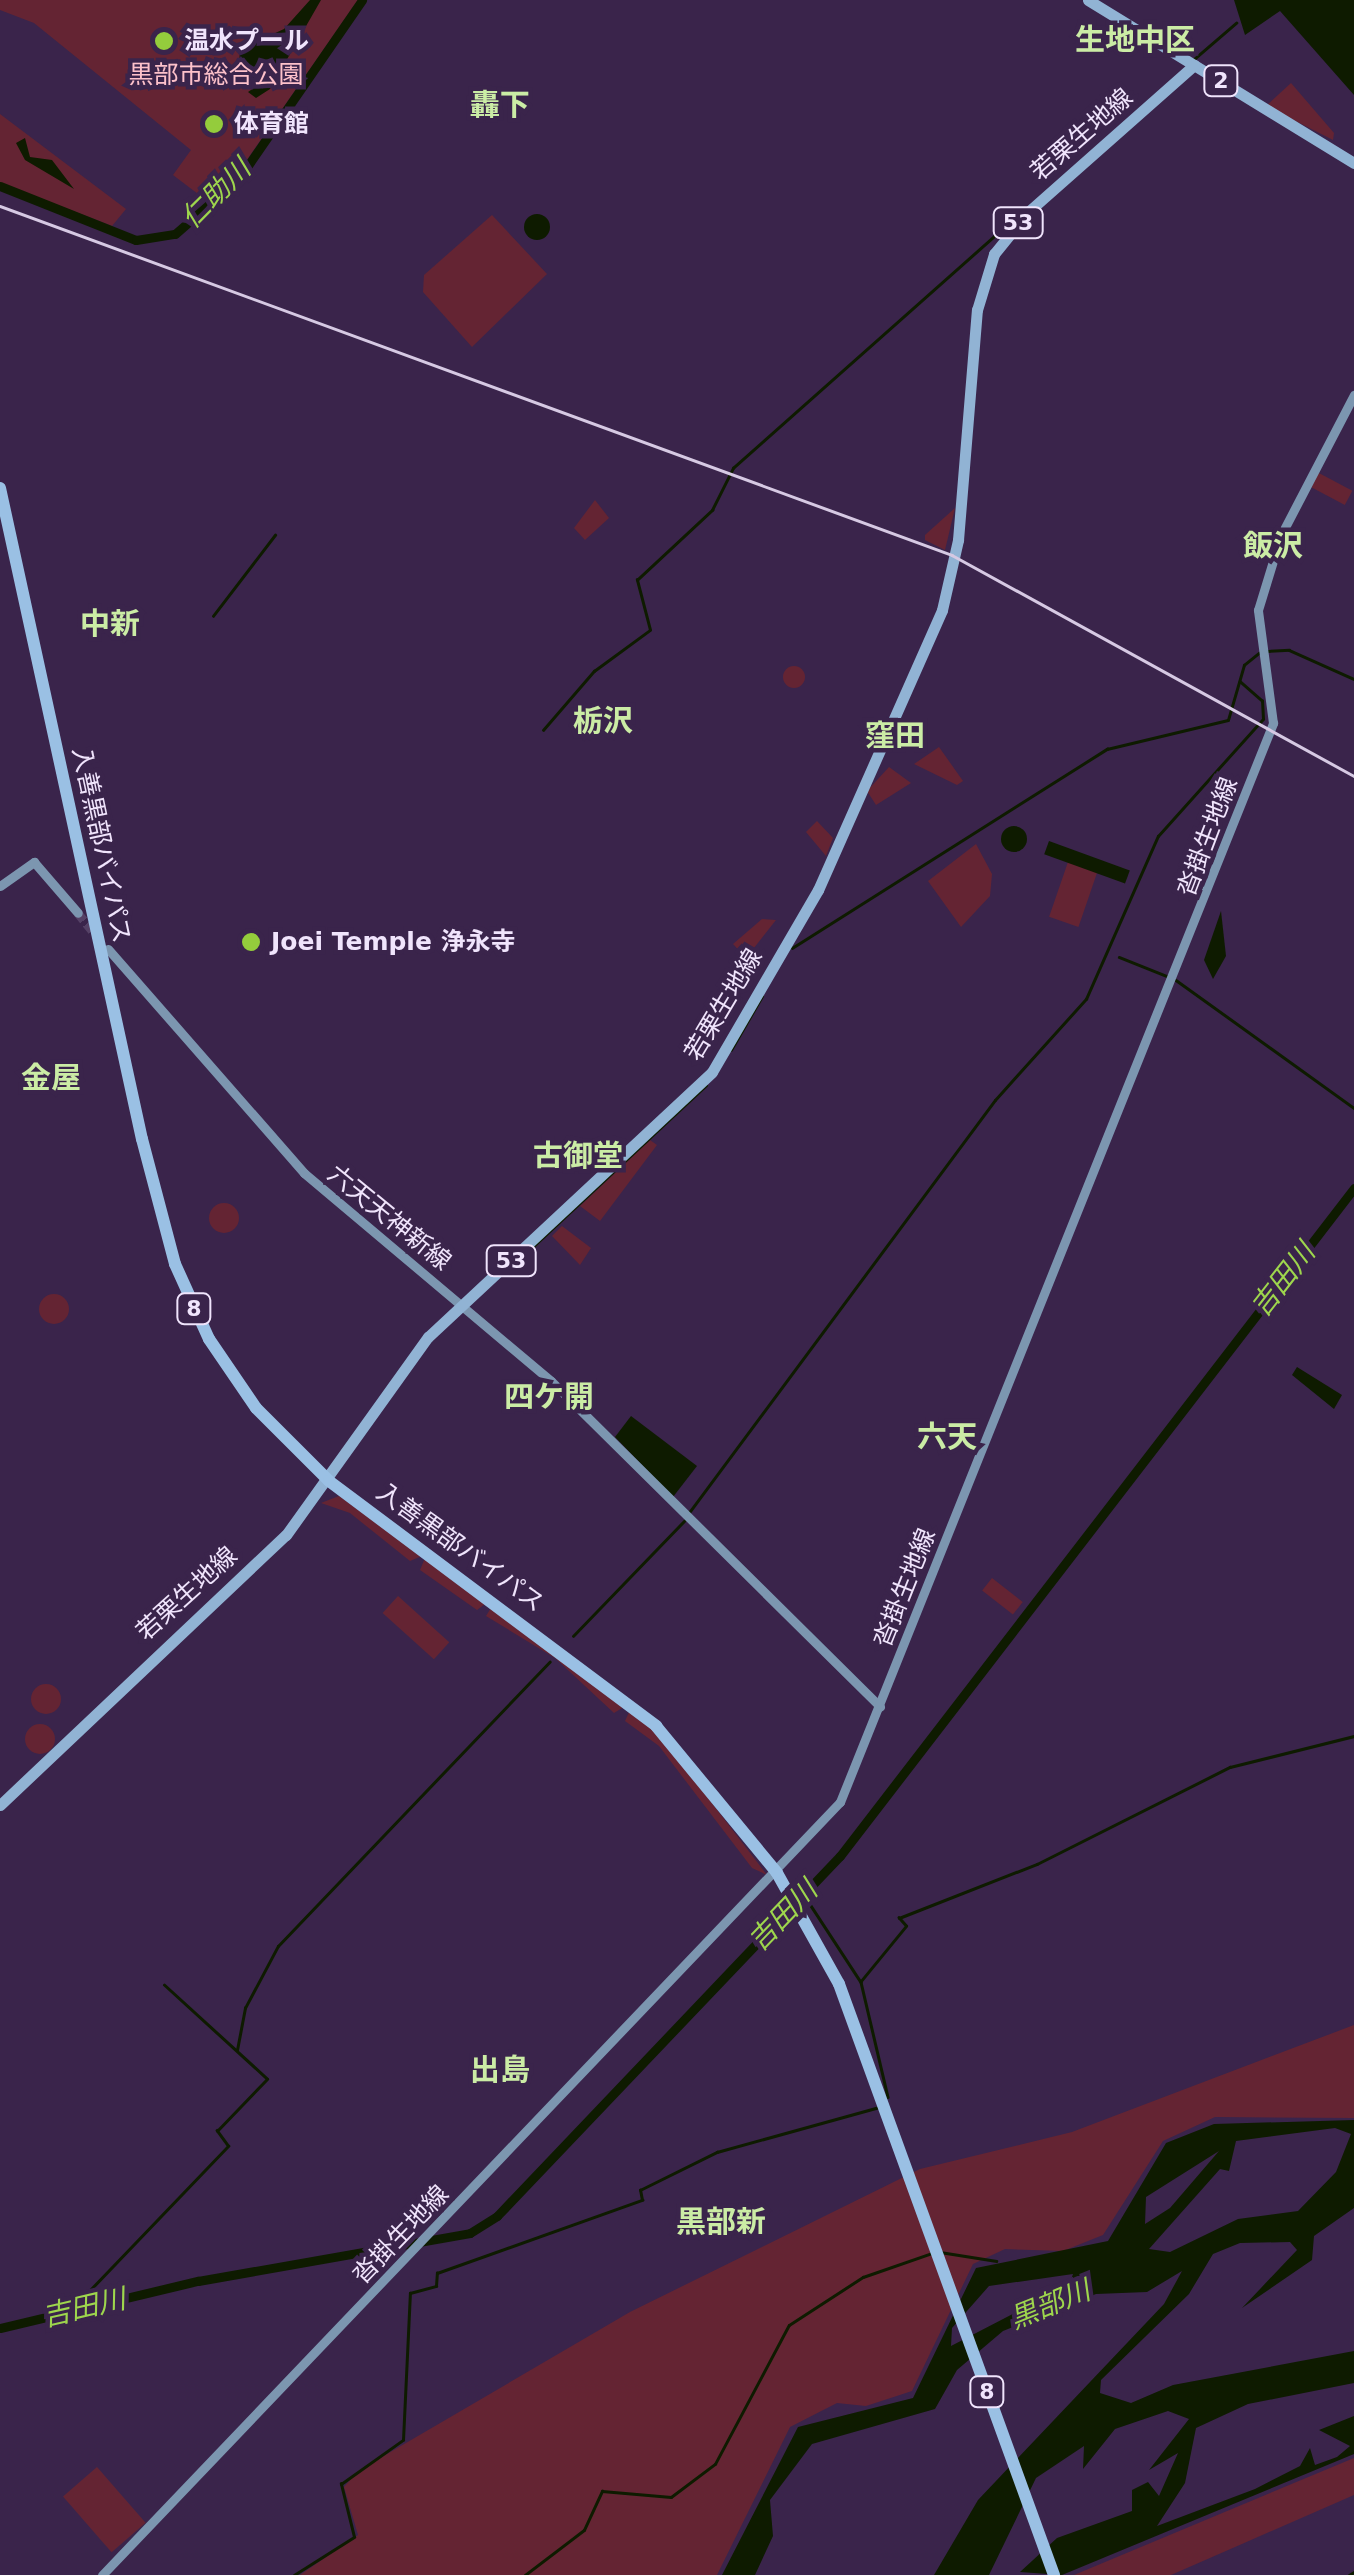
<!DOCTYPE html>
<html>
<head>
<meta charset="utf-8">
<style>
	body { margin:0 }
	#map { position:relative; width:1354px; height:2575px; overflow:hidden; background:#3a244b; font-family:"DejaVu Sans","Noto Sans JP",sans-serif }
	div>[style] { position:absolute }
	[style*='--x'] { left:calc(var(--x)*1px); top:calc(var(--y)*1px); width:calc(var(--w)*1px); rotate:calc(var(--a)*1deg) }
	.green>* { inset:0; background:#642433; transform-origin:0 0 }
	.round { border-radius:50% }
	.water>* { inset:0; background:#0e1b00; transform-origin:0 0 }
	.stream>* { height:2.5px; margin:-1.25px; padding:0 1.25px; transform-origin:1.25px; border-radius:1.25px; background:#0e1b00 }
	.river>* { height:9px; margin:-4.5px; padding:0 4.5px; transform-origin:4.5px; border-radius:4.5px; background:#0e1b00 }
	.secondary-tunnel>* { height:9px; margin-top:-4.5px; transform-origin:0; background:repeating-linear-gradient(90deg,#554166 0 9px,transparent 0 13.5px) }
	.secondary>* { height:9px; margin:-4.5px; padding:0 4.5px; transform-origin:4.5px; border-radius:4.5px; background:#7c96b0 }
	.primary>* { height:11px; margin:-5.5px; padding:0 5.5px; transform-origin:5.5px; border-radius:5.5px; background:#91b3d4 }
	.trunk>* { height:12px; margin:-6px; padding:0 6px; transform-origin:6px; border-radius:6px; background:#9ac0e4 }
	.rail>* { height:2.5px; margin:-1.25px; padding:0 1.25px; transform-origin:1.25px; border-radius:1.25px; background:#d6c9e3 }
	.dots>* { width:28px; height:28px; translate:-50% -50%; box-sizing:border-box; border:5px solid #3a244b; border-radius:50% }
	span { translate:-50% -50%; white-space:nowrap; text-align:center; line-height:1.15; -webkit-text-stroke:9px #3a244b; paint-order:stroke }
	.shield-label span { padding:2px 8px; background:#3a244b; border:2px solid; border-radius:8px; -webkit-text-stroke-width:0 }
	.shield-label { font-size:22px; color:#f0e4fc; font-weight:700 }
	.poi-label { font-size:25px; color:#f0e4fc; font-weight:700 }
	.left { translate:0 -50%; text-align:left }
	.park-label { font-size:25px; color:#fdc1ca }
	.street-label { font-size:25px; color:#f0e4fc }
	.water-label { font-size:28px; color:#9ed64d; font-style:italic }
	.quarter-label { font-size:30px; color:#cbeca5; font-weight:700 }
</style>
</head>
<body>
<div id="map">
	<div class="green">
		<div style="clip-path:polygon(0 0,358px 0,237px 174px,206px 200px,173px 175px,191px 150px,34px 23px,0 10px)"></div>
		<div style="clip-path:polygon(1291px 83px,1334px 133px,1333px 140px,1266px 106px)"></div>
		<div style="clip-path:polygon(0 114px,126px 209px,112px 226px,0 183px)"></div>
		<div style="clip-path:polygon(492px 215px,547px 274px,472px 347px,423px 292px,424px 275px)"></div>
		<div style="left:1317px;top:472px;width:40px;height:16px;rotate:28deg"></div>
		<div style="clip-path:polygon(595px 500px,609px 518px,585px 540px,574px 528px)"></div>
		<div style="clip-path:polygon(955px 508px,945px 550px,925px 540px,925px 535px)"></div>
		<div class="round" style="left:783px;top:666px;width:22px;height:22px"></div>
		<div style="clip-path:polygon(939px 747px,963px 781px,957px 785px,914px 764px)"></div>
		<div style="clip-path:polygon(889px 767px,911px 783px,876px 805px,867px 791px)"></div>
		<div style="clip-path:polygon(817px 821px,833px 838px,826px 856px,806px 832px)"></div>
		<div style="clip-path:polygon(976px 844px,992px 874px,990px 896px,961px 927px,928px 881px)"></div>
		<div style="left:1068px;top:862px;width:31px;height:58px;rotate:19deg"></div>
		<div style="clip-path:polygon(762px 919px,776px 920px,746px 958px,733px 944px)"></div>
		<div style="clip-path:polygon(650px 1140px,657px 1145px,600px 1221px,580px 1206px)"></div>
		<div class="round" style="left:209px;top:1203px;width:30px;height:30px"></div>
		<div style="clip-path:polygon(562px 1226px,591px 1248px,580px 1265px,552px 1236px)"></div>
		<div class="round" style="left:39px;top:1294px;width:30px;height:30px"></div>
		<div style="clip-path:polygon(339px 1496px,422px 1556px,410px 1561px,350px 1513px,321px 1503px)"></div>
		<div style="clip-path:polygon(425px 1558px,489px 1601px,477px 1610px,420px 1570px)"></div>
		<div style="left:992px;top:1578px;width:39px;height:16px;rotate:38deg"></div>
		<div style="left:398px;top:1596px;width:69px;height:23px;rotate:42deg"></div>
		<div style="clip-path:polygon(494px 1603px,627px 1705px,614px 1713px,555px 1658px,486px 1616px)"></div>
		<div class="round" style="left:31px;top:1684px;width:30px;height:30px"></div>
		<div style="clip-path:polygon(631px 1708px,658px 1733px,767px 1875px,752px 1868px,659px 1746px,625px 1721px)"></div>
		<div class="round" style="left:25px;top:1724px;width:30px;height:30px"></div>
		<div style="clip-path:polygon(1354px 2025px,1354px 2118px,1215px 2117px,1163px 2141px,1103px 2235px,1063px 2251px,1005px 2249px,973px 2264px,912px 2391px,866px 2406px,837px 2403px,790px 2427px,717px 2575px,300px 2575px,358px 2535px,344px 2487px,358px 2471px,630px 2312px,920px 2169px,1072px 2132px)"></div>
		<div style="clip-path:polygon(1354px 2458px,1354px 2495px,1171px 2575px,1074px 2575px)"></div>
		<div style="left:97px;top:2467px;width:74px;height:45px;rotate:49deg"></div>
	</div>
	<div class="water">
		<div style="clip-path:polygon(310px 0,321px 0,270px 89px,256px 98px,248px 92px,261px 83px,238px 87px,240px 49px,284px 29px)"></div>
		<div style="clip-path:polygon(1234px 0,1354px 0,1354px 95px,1280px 11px,1245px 35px)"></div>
		<div style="clip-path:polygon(25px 138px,30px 157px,52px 160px,74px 189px,25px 160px,16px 143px)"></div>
		<div class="round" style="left:524px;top:214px;width:26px;height:26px"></div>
		<div class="round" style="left:1001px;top:826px;width:26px;height:26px"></div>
		<div style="left:1049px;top:841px;width:86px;height:14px;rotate:20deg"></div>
		<div style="clip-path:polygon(1221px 911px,1226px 956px,1213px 979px,1204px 960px)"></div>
		<div style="clip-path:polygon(1297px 1367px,1342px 1395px,1334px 1409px,1292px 1375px)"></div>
		<div style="clip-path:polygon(631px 1416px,697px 1466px,673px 1497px,615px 1437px)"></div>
		<div style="clip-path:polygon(evenodd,1354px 2120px,1354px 2208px,1314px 2236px,1312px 2260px,1242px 2308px,1297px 2250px,1290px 2242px,1240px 2243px,1213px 2254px,1189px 2294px,1101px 2380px,1100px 2393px,1131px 2403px,1173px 2385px,1354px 2351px,1354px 2383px,1248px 2404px,1196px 2428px,1185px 2483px,1157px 2526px,1255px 2489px,1300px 2466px,1310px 2448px,1315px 2465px,1337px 2457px,1350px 2446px,1319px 2430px,1354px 2416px,1354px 2454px,1062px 2575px,1020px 2572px,1057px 2538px,1132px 2511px,1132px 2490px,1148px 2482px,1159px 2496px,1178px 2453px,1149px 2470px,1189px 2419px,1168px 2411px,1115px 2429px,1083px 2469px,1084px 2446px,1036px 2478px,989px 2575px,934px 2575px,978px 2500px,1164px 2304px,1182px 2271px,1147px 2292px,1096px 2294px,1003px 2331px,957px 2370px,935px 2409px,812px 2444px,770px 2500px,773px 2536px,755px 2575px,722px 2575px,798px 2427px,913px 2398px,976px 2268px,1108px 2241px,1166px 2143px,1214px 2124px,1354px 2120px,1335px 2128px,1351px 2134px,1336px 2172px,1298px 2211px,1238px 2219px,1170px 2252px,1149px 2249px,1220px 2169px,1229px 2171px,1236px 2141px,1335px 2128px,1354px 2120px,1219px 2151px,1170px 2208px,1145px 2224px,1146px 2197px,1219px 2151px,1354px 2120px,1073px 2274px,1069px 2285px,951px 2346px,952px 2328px,989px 2286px,1073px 2274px)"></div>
	</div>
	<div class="stream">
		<div style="--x:1193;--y:60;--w:57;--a:-40.7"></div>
		<div style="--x:213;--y:616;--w:102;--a:-52.6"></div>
		<div style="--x:1267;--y:651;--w:22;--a:-3"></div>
		<div style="--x:1289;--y:650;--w:71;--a:24"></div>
		<div style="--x:543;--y:730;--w:78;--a:-49.2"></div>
		<div style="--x:594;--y:671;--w:69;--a:-36.2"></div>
		<div style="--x:650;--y:630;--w:52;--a:-104.6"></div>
		<div style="--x:637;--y:580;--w:103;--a:-43"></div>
		<div style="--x:712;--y:510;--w:47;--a:-63.4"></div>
		<div style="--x:733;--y:468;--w:387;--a:-41.6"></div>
		<div style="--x:792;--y:948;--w:373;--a:-32.3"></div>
		<div style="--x:1107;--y:749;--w:124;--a:-13.5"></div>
		<div style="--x:1228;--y:720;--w:57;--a:-73.8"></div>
		<div style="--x:1244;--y:665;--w:19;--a:-39"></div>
		<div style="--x:1119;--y:957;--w:54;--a:21.8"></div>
		<div style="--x:1176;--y:980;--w:219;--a:35.7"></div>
		<div style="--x:731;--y:1050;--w:62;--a:-60.1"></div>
		<div style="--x:526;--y:1253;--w:246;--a:-43"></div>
		<div style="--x:688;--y:1514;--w:515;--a:-53.44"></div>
		<div style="--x:995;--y:1100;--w:136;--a:-48"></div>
		<div style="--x:1086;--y:999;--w:178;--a:-66.2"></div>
		<div style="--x:1158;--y:836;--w:157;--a:-48.1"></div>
		<div style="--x:1263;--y:719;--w:18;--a:-93"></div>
		<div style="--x:1262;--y:701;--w:29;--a:-139"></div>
		<div style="--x:573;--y:1636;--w:160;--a:-46"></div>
		<div style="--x:804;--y:1895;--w:104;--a:56.8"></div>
		<div style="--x:861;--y:1982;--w:118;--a:76.8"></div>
		<div style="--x:861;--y:1981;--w:71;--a:-50.7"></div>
		<div style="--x:906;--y:1926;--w:11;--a:-131"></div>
		<div style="--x:899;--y:1918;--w:148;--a:-21.4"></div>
		<div style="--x:1037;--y:1864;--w:216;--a:-26.7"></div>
		<div style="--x:1230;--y:1767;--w:128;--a:-14"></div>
		<div style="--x:237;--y:2050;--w:43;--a:-79.2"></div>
		<div style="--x:245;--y:2008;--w:70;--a:-62"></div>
		<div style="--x:278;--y:1946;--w:393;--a:-46.3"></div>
		<div style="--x:940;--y:2252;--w:57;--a:9.1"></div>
		<div style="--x:69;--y:2312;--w:230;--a:-46.2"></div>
		<div style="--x:228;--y:2146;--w:19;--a:-126"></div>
		<div style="--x:217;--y:2131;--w:72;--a:-46.1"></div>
		<div style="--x:267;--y:2079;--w:139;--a:-137.6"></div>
		<div style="--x:294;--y:2575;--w:71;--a:-32.3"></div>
		<div style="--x:354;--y:2537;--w:55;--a:-103.8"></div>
		<div style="--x:341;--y:2484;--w:76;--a:-35.4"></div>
		<div style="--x:403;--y:2440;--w:147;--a:-87.3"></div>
		<div style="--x:410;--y:2293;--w:27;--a:-15"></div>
		<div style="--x:436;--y:2286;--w:13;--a:-86"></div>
		<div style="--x:437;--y:2273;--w:218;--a:-19.6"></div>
		<div style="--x:642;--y:2200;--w:10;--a:-101"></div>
		<div style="--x:640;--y:2190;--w:86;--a:-26.3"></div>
		<div style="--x:717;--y:2152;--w:168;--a:-15.5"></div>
		<div style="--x:525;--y:2575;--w:74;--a:-37.3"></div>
		<div style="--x:584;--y:2530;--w:43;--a:-65.2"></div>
		<div style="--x:602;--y:2491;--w:69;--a:5"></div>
		<div style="--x:671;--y:2497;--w:55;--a:-36.9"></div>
		<div style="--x:715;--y:2464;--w:157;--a:-62"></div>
		<div style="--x:789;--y:2325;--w:88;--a:-33"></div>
		<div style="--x:863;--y:2277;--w:73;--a:-19.2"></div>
		<div style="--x:1349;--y:2575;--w:6;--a:-31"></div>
	</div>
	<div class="river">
		<div style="--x:0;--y:186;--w:146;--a:21.7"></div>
		<div style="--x:136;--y:240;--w:39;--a:-9"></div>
		<div style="--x:175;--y:234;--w:86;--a:-41.2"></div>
		<div style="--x:240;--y:177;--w:215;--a:-55.4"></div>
		<div style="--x:0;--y:2328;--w:204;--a:-13.4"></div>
		<div style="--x:198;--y:2281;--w:276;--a:-10"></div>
		<div style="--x:470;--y:2233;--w:32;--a:-32"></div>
		<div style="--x:497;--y:2216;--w:497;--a:-46.4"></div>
		<div style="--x:840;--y:1856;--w:843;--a:-52.42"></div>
	</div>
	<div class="secondary-tunnel">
		<div style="--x:78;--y:913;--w:27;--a:51"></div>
	</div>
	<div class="secondary">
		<div style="--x:0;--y:886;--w:42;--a:-35.2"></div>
		<div style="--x:34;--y:862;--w:67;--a:49.2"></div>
		<div style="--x:108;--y:949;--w:298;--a:48.8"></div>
		<div style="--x:304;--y:1173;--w:323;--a:40.1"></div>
		<div style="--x:551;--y:1381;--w:463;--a:44.7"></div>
		<div style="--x:102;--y:2575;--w:1069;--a:-46.33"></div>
		<div style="--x:840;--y:1802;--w:1163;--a:-68.13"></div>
		<div style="--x:1273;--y:723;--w:114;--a:-97.6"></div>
		<div style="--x:1258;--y:610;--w:78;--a:-73"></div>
		<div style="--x:1281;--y:535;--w:158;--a:-62.5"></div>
	</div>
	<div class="primary">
		<div style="--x:1088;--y:0;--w:312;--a:31.5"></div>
		<div style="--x:0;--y:1805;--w:393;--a:-43.4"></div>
		<div style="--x:286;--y:1535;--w:244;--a:-54.4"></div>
		<div style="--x:428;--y:1337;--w:388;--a:-43"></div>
		<div style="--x:712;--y:1072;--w:211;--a:-59.8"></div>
		<div style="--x:818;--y:890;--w:306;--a:-66.1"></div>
		<div style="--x:942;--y:610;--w:72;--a:-77.1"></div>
		<div style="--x:958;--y:540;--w:231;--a:-85.3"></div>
		<div style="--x:977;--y:310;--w:59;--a:-73.1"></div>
		<div style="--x:994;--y:254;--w:54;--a:-51"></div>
		<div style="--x:1028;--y:212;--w:222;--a:-41.5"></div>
	</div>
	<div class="trunk">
		<div style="--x:0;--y:488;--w:666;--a:77.7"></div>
		<div style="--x:142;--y:1139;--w:129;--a:75.2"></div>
		<div style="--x:175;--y:1264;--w:82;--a:65.6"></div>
		<div style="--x:209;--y:1339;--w:83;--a:55.7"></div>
		<div style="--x:256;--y:1408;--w:103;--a:45"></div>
		<div style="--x:329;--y:1481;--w:409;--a:36.8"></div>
		<div style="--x:656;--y:1726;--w:190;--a:50.5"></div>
		<div style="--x:777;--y:1873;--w:127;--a:60.8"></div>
		<div style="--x:839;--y:1984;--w:629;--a:70.01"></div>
	</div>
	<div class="rail">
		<div style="--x:0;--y:206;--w:1014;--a:20.13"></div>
		<div style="--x:952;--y:555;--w:459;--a:28.8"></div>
	</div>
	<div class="dots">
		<div style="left:164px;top:41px;background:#94cc3c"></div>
		<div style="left:214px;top:124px;background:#94cc3c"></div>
		<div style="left:251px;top:942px;background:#94cc3c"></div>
	</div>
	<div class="shield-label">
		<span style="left:1221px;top:81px">2</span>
		<span style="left:1018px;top:223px">53</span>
		<span style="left:511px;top:1261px">53</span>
		<span style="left:194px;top:1309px">8</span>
		<span style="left:987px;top:2392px">8</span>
	</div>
	<div class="poi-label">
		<span class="left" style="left:184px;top:41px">温水プール</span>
		<span class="left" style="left:234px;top:124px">体育館</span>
		<span class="left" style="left:271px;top:942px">Joei Temple 浄永寺</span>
	</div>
	<div class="park-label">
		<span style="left:216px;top:75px">黒部市総合公園</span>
	</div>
	<div class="street-label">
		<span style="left:1082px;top:135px;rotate:-41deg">若栗生地線</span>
		<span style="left:1208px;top:837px;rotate:-69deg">沓掛生地線</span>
		<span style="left:101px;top:845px;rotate:78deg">入善黒部バイパス</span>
		<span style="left:724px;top:1005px;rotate:-59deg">若栗生地線</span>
		<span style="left:389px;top:1218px;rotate:39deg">六天天神新線</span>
		<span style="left:460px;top:1548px;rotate:36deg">入善黒部バイパス</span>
		<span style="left:905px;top:1588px;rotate:-68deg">沓掛生地線</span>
		<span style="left:187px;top:1594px;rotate:-42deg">若栗生地線</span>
		<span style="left:401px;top:2235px;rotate:-46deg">沓掛生地線</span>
	</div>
	<div class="water-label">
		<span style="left:216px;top:194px;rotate:-45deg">仁助川</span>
		<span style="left:1283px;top:1280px;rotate:-52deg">吉田川</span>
		<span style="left:783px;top:1916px;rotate:-46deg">吉田川</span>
		<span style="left:1050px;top:2305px;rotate:-22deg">黒部川</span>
		<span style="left:84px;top:2308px;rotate:-13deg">吉田川</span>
	</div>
	<div class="quarter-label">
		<span style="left:1135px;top:40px">生地中区</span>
		<span style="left:500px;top:105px">轟下</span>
		<span style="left:1273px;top:546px">飯沢</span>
		<span style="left:110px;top:624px">中新</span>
		<span style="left:603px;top:721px">栃沢</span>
		<span style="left:895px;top:736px">窪田</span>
		<span style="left:51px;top:1078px">金屋</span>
		<span style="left:578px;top:1156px">古御堂</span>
		<span style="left:549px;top:1397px">四ケ開</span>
		<span style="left:947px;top:1437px">六天</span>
		<span style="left:500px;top:2070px">出島</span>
		<span style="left:721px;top:2222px">黒部新</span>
	</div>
</div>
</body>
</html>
